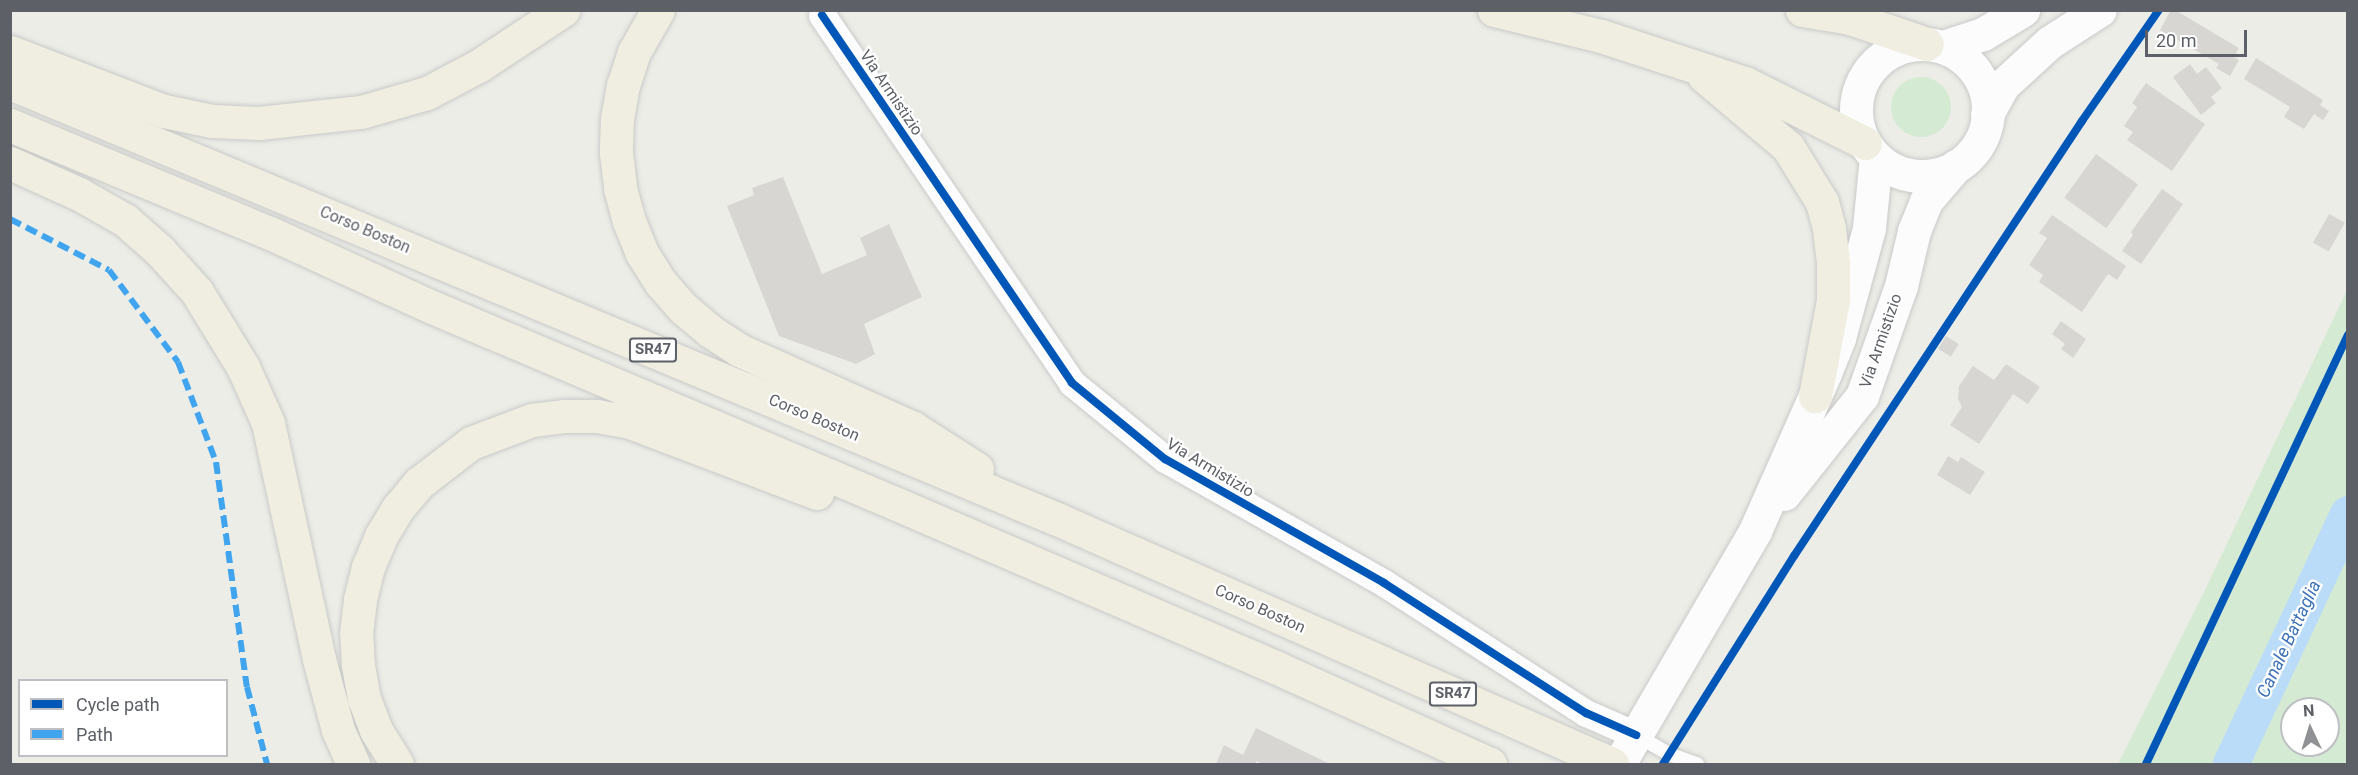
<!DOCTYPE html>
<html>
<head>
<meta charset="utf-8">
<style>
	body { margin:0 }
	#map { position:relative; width:2358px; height:775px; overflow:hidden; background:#edede8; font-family:Roboto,sans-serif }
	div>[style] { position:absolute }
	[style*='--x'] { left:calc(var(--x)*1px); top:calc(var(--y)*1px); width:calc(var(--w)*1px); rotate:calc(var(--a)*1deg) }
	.green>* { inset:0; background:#d4ead3 }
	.round { border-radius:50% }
	.canal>* { height:36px; margin:-18px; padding:0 18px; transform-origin:18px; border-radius:18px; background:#bbdcf8 }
	.building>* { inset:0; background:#d7d6d3; transform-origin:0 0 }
	.roads { filter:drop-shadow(0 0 2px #c9cac8) drop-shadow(0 0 2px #c9cac8) }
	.lane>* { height:14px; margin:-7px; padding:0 7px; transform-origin:7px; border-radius:7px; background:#fcfcfc }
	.street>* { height:27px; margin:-13.5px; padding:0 13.5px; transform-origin:13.5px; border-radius:13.5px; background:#fcfcfc }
	.secondary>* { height:33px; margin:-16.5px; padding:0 16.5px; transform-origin:16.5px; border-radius:16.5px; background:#fcfcfc }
	.secondary>.ring { margin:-16.5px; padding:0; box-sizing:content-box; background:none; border:33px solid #fcfcfc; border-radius:50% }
	.highway>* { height:33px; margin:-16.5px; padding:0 16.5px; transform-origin:16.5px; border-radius:16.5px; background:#f0ede1 }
	.quiet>* { height:6px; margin-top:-3px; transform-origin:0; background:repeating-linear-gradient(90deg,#40a5ee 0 12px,transparent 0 18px) }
	.cycleway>* { height:8px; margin:-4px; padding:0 4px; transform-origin:4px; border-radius:4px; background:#0057b8 }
	span { translate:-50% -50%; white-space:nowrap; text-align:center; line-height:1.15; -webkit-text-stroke:4.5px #fff; paint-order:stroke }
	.shield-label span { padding:2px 4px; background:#fff; border:2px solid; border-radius:4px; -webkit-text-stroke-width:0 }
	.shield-label { font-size:15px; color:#5d6066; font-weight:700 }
	.street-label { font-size:16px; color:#5d6066 }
	.water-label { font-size:18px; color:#3c72b8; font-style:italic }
	.frame { position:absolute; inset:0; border:12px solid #5d6066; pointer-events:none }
	.legend { position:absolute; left:18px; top:679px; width:210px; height:78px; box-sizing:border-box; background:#fff; border:2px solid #bebfc2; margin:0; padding:8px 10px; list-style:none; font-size:18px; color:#5d6066 }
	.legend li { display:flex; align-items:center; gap:12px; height:30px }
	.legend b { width:30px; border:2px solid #bebfc2 }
	.north { position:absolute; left:2280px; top:697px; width:60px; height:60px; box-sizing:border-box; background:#fff; border:2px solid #bebfc2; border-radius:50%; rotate:356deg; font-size:16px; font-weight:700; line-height:24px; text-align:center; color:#5d6066 }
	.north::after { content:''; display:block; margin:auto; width:21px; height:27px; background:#8f9194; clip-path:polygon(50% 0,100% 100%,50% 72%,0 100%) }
	.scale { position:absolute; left:2145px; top:30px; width:102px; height:27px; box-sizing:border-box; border:3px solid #5d6066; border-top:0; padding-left:8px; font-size:18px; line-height:21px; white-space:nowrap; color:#5d6066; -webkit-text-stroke:4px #fff; paint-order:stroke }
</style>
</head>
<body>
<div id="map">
	<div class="green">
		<div class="round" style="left:1891px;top:77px;width:60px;height:60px"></div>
		<div style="clip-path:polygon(evenodd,2347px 290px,2347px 762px,2346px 764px,2118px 764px,2204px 592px,2347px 290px,2292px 709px,2328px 709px,2328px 745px,2292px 745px,2292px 709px)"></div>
	</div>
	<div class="canal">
		<div style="--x:2231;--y:764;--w:276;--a:-64.9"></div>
	</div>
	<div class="building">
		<div style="clip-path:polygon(2171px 10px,2175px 10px,2239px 48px,2234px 57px,2239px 60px,2230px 76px,2216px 68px,2219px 64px,2160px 30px)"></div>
		<div style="clip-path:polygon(2256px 58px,2323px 100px,2320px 105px,2329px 111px,2323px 120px,2314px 114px,2304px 129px,2284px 117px,2290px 107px,2244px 79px)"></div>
		<div style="clip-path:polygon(2190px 64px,2197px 74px,2206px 67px,2222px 88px,2211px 97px,2216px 103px,2201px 115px,2173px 77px)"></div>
		<div style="clip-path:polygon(2146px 83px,2205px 124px,2172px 171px,2127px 140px,2133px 132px,2124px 126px,2137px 107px,2132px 103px)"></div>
		<div style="left:2096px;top:154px;width:52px;height:54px;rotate:36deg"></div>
		<div style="clip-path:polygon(783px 177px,822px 274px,867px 255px,860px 238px,889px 224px,922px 297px,864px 324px,875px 354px,856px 364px,779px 336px,727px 206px,754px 195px,752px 188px)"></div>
		<div style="clip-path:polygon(2162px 189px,2183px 204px,2141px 264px,2122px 251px,2133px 235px,2131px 232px)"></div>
		<div style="left:2329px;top:214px;width:18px;height:33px;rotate:29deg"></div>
		<div style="clip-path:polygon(2052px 215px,2126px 266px,2117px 280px,2108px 274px,2082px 312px,2039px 282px,2043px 275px,2029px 265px,2047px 238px,2039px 233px)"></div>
		<div style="clip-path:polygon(2061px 321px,2086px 339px,2073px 358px,2061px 349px,2065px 344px,2052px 334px)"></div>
		<div style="left:1946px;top:336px;width:15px;height:15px;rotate:32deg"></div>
		<div style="clip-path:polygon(2006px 364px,2040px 387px,2028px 404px,2013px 394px,1979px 444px,1950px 425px,1962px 407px,1958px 399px,1959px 386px,1973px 366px,1994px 380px)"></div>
		<div style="clip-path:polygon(1948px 456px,1958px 462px,1961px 457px,1985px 472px,1970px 495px,1937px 475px)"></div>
		<div style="clip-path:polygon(1256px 728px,1330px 764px,1263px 764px,1256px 761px,1256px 764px,1216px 764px,1224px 745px,1243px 755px)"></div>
	</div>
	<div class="roads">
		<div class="lane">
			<div style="--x:1636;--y:735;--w:38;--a:30"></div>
			<div style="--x:1669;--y:754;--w:30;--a:20"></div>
		</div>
		<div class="street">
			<div style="--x:822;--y:15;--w:445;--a:55.8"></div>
			<div style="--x:1072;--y:383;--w:120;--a:39.3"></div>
			<div style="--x:1165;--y:459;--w:252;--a:29.5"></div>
			<div style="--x:1384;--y:583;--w:240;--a:32.8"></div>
			<div style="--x:1586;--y:713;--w:55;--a:23.7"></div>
		</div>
		<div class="secondary">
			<div class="ring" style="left:1856px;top:44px;width:99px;height:99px"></div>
			<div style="--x:1943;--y:47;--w:42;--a:-18"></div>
			<div style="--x:1983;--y:34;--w:47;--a:-31"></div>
			<div style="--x:1987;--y:114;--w:33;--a:-61"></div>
			<div style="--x:2003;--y:85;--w:64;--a:-42.5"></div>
			<div style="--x:2050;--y:42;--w:59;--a:-32.6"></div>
			<div style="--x:1784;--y:494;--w:125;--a:-51.5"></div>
			<div style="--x:1862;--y:396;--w:117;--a:-70.5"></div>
			<div style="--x:1901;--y:286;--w:57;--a:-76.7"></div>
			<div style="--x:1914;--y:231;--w:32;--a:-68"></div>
			<div style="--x:1926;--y:201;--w:46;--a:-49.4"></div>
			<div style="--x:1619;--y:764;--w:270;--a:-59.7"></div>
			<div style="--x:1755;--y:531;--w:173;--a:-66.1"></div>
			<div style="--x:1825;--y:373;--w:38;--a:-68"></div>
			<div style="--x:1839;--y:338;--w:114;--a:-74.7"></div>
			<div style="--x:1869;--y:228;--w:71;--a:-84.4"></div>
		</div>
		<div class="highway">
			<div style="--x:658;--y:10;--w:48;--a:119.7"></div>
			<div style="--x:634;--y:52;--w:35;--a:108"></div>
			<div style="--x:623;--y:85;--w:35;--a:100"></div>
			<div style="--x:617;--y:119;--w:34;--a:92"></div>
			<div style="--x:616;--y:153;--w:35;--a:83"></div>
			<div style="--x:620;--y:188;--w:34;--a:75"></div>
			<div style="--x:629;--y:221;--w:35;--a:68"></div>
			<div style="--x:642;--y:253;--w:36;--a:58"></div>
			<div style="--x:661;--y:283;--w:35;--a:49"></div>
			<div style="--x:684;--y:309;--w:34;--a:40"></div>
			<div style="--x:710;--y:331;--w:35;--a:33"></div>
			<div style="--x:739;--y:350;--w:191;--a:24.1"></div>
			<div style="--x:913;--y:428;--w:76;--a:32.6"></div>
			<div style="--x:1494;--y:10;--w:110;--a:13.7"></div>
			<div style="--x:1601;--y:36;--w:151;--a:18.1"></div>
			<div style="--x:1745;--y:83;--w:134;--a:26.6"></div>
			<div style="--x:1802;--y:10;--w:49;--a:9.5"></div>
			<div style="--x:1850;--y:18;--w:81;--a:18.7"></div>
			<div style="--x:10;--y:52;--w:165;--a:21"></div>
			<div style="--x:164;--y:111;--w:49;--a:11.8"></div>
			<div style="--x:212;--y:121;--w:47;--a:2.4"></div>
			<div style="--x:259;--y:123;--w:103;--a:-6.2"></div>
			<div style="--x:361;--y:112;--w:69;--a:-16.1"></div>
			<div style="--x:427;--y:93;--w:60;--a:-27.8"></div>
			<div style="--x:480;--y:65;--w:100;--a:-33.5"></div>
			<div style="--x:1704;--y:76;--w:110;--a:40.2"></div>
			<div style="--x:1788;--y:147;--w:65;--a:58.3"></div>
			<div style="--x:1822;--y:202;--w:28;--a:75"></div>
			<div style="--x:1829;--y:229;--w:34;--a:83"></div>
			<div style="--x:1833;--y:263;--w:37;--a:90"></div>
			<div style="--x:1833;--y:300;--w:98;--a:100.6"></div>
			<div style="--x:10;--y:83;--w:1134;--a:22.61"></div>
			<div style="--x:1057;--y:519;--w:607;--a:23.82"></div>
			<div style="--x:10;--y:125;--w:282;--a:22.6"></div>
			<div style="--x:270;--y:233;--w:178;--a:24.6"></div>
			<div style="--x:432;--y:307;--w:515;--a:22.98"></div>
			<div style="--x:906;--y:508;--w:402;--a:23.3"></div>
			<div style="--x:1275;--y:667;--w:236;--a:24.3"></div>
			<div style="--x:10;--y:163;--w:76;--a:24.2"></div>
			<div style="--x:79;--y:194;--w:53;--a:29.5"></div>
			<div style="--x:125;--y:220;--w:47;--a:41.5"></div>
			<div style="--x:160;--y:251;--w:55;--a:47.9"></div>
			<div style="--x:197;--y:292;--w:88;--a:58.5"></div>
			<div style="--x:243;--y:367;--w:61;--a:65.9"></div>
			<div style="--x:268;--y:423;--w:241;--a:77.8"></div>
			<div style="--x:319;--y:659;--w:73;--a:75"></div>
			<div style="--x:338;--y:730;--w:37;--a:66"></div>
			<div style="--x:397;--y:764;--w:40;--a:-122"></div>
			<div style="--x:376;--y:730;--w:33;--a:-111"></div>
			<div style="--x:364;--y:699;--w:34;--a:-100"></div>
			<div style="--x:358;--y:666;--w:33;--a:-93"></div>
			<div style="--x:356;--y:633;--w:34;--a:-83"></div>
			<div style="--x:360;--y:599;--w:33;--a:-76"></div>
			<div style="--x:368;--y:567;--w:34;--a:-67"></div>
			<div style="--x:381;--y:536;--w:33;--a:-59"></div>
			<div style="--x:398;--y:508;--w:33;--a:-50"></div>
			<div style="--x:419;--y:483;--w:66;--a:-37.6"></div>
			<div style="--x:471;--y:443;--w:65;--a:-20.7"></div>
			<div style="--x:532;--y:420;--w:33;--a:-7"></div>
			<div style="--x:565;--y:416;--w:32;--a:0"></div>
			<div style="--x:597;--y:416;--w:34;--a:10"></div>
			<div style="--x:630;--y:422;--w:200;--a:20.8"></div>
		</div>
	</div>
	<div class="quiet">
		<div style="--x:10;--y:219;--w:111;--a:27.3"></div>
		<div style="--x:109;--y:270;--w:115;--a:53.1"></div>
		<div style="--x:178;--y:362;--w:107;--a:69.2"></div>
		<div style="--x:216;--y:462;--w:227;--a:82.2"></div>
		<div style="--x:247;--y:687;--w:80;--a:75.4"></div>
	</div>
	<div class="cycleway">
		<div style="--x:822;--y:15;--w:445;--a:55.8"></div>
		<div style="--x:1072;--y:383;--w:120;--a:39.3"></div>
		<div style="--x:1165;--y:459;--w:252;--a:29.5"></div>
		<div style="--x:1384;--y:583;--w:240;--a:32.8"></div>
		<div style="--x:1586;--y:713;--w:55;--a:23.7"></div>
		<div style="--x:1663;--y:764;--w:246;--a:-57.8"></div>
		<div style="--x:1794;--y:556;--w:522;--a:-56.49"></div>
		<div style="--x:2082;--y:121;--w:135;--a:-55.3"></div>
		<div style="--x:2146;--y:764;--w:474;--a:-64.8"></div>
	</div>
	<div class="shield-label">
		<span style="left:653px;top:350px">SR47</span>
		<span style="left:1453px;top:694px">SR47</span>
	</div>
	<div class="street-label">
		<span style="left:891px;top:93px;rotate:56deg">Via Armistizio</span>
		<span style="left:365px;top:230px;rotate:23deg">Corso Boston</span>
		<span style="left:1881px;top:341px;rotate:-71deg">Via Armistizio</span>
		<span style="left:814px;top:418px;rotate:23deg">Corso Boston</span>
		<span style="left:1210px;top:468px;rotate:31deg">Via Armistizio</span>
		<span style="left:1260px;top:609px;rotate:24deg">Corso Boston</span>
	</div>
	<div class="water-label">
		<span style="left:2289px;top:639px;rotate:-65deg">Canale Battaglia</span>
	</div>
	<div class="frame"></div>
	<ul class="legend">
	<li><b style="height:8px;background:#0057b8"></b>Cycle path</li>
	<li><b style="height:8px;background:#40a5ee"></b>Path</li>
	</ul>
	<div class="north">N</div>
	<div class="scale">20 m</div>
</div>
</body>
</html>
